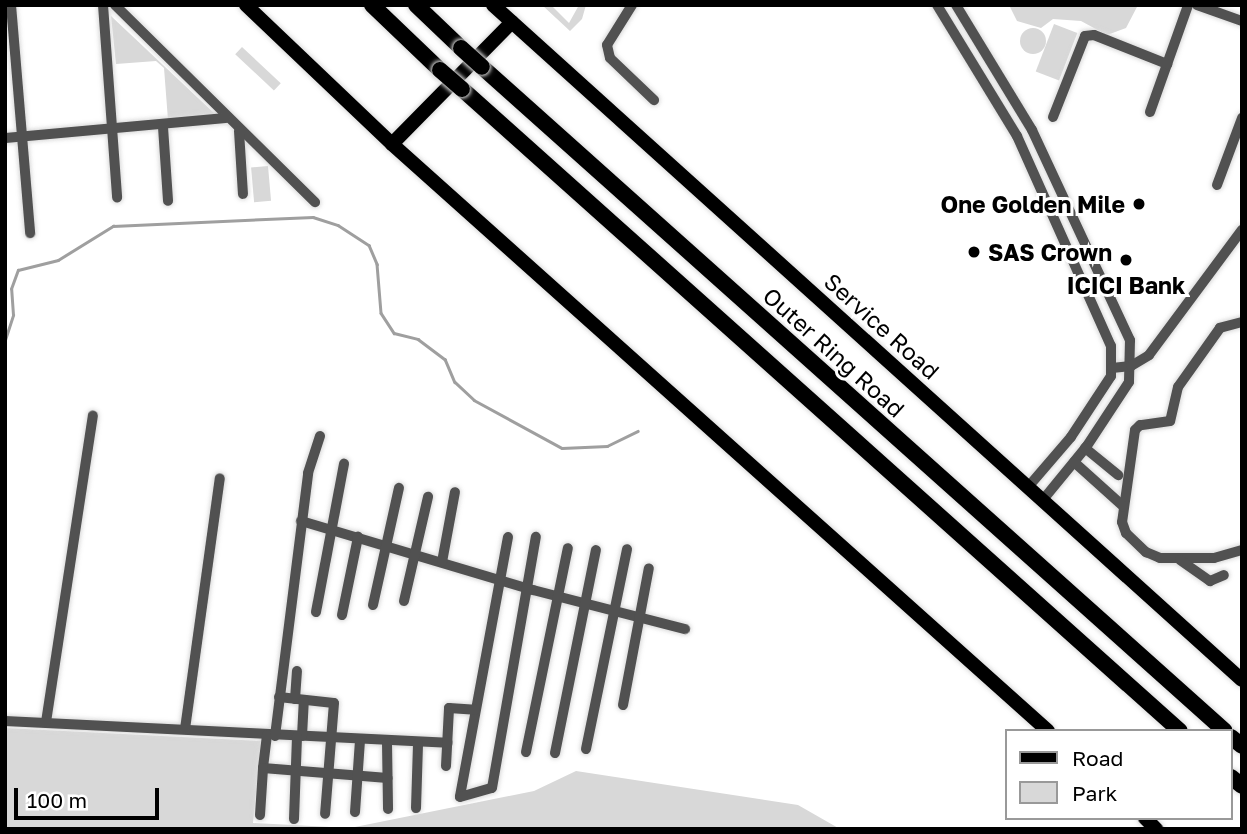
<!DOCTYPE html>
<html>
<head>
<meta charset="utf-8">
<style>
	body { margin:0 }
	#map { position:relative; width:1247px; height:834px; overflow:hidden; background:#fff; font-family:"Golos Text",sans-serif }
	div>[style] { position:absolute }
	[style*='--x'] { left:calc(var(--x)*1px); top:calc(var(--y)*1px); width:calc(var(--w)*1px); rotate:calc(var(--a)*1deg) }
	.green>* { inset:0; background:#d8d8d8; transform-origin:0 0 }
	.round { border-radius:50% }
	.stream>* { height:2.5px; margin:-1.25px; padding:0 1.25px; transform-origin:1.25px; border-radius:1.25px; background:#9f9f9f }
	.roads { filter:drop-shadow(0 0 2px #dbdbdb) drop-shadow(0 0 2px #dbdbdb) }
	.minor>* { height:10px; margin:-5px; padding:0 5px; transform-origin:5px; border-radius:5px; background:#515151 }
	.major>* { height:14px; margin:-7px; padding:0 7px; transform-origin:7px; border-radius:7px; background:#000 }
	.highway>* { height:16px; margin:-8px; padding:0 8px; transform-origin:8px; border-radius:8px; background:#000 }
	.bridges { filter:drop-shadow(0 0 2px #dbdbdb) drop-shadow(0 0 2px #dbdbdb) }
	.highway-bridge>* { height:16px; margin:-8px; padding:0 8px; transform-origin:8px; border-radius:8px; background:#000 }
	.dots>* { width:19px; height:19px; translate:-50% -50%; box-sizing:border-box; border:4px solid #fff; border-radius:50% }
	span { translate:-50% -50%; white-space:nowrap; text-align:center; line-height:1.15; -webkit-text-stroke:6px #fff; paint-order:stroke }
	.poi-label { font-size:23px; color:#000; font-weight:700 }
	.right { translate:-100% -50%; text-align:right }
	.left { translate:0 -50%; text-align:left }
	.street-label { font-size:23px; color:#000 }
	.frame { position:absolute; inset:0; border:7px solid #000; pointer-events:none }
	.legend { position:absolute; left:1005px; top:729px; width:228px; height:91px; box-sizing:border-box; background:#fff; border:2px solid #999; margin:0; padding:9px 12px; list-style:none; font-size:21px; color:#000 }
	.legend li { display:flex; align-items:center; gap:14px; height:35px }
	.legend b { width:35px; border:2px solid #999 }
	.scale { position:absolute; left:14px; top:788px; width:145px; height:32px; box-sizing:border-box; border:4px solid #000; border-top:0; padding-left:9px; font-size:21px; line-height:24px; white-space:nowrap; color:#000; -webkit-text-stroke:5px #fff; paint-order:stroke }
</style>
</head>
<body>
<div id="map">
	<div class="green">
		<div style="clip-path:polygon(542px 5px,551px 5px,569px 23px,579px 5px,586px 5px,582px 19px,570px 31px)"></div>
		<div style="clip-path:polygon(1009px 5px,1138px 5px,1126px 28px,1107px 35px,1081px 21px,1053px 19px,1041px 28px,1017px 21px)"></div>
		<div style="clip-path:polygon(111px 16px,215px 114px,168px 120px,164px 68px,156px 61px,116px 64px)"></div>
		<div style="left:1054px;top:24px;width:25px;height:51px;rotate:21deg"></div>
		<div class="round" style="left:1020px;top:28px;width:26px;height:26px"></div>
		<div style="left:242px;top:47px;width:53px;height:10px;rotate:43deg"></div>
		<div style="left:268px;top:166px;width:35px;height:17px;rotate:85deg"></div>
		<div style="clip-path:polygon(5px 728px,261px 741px,253px 823px,350px 828px,534px 791px,576px 771px,798px 805px,840px 829px,5px 829px)"></div>
	</div>
	<div class="stream">
		<div style="--x:5;--y:340;--w:26;--a:-72"></div>
		<div style="--x:13;--y:315;--w:26;--a:-94"></div>
		<div style="--x:11;--y:289;--w:20;--a:-70"></div>
		<div style="--x:18;--y:270;--w:41;--a:-14"></div>
		<div style="--x:58;--y:260;--w:65;--a:-31.7"></div>
		<div style="--x:113;--y:226;--w:200;--a:-2.6"></div>
		<div style="--x:313;--y:217;--w:26;--a:18"></div>
		<div style="--x:338;--y:225;--w:37;--a:33"></div>
		<div style="--x:369;--y:245;--w:21;--a:67"></div>
		<div style="--x:377;--y:264;--w:49;--a:85.3"></div>
		<div style="--x:381;--y:313;--w:24;--a:57"></div>
		<div style="--x:394;--y:333;--w:25;--a:14"></div>
		<div style="--x:418;--y:339;--w:34;--a:37"></div>
		<div style="--x:445;--y:359;--w:25;--a:67"></div>
		<div style="--x:455;--y:382;--w:26;--a:43"></div>
		<div style="--x:474;--y:400;--w:100;--a:28.6"></div>
		<div style="--x:562;--y:448;--w:45;--a:-2.5"></div>
		<div style="--x:607;--y:446;--w:34;--a:-26"></div>
	</div>
	<div class="roads">
		<div class="minor">
			<div style="--x:11;--y:5;--w:229;--a:85.2"></div>
			<div style="--x:103;--y:5;--w:193;--a:85.8"></div>
			<div style="--x:115;--y:5;--w:281;--a:44.6"></div>
			<div style="--x:632;--y:5;--w:47;--a:122"></div>
			<div style="--x:607;--y:45;--w:13;--a:77"></div>
			<div style="--x:610;--y:58;--w:61;--a:43.7"></div>
			<div style="--x:937;--y:5;--w:153;--a:58.6"></div>
			<div style="--x:1017;--y:136;--w:230;--a:65.9"></div>
			<div style="--x:1111;--y:346;--w:30;--a:90"></div>
			<div style="--x:1111;--y:376;--w:73;--a:123.3"></div>
			<div style="--x:1071;--y:437;--w:65;--a:130.6"></div>
			<div style="--x:956;--y:5;--w:146;--a:58.7"></div>
			<div style="--x:1032;--y:130;--w:232;--a:65"></div>
			<div style="--x:1130;--y:340;--w:42;--a:91.4"></div>
			<div style="--x:1129;--y:382;--w:77;--a:123.3"></div>
			<div style="--x:1087;--y:446;--w:71;--a:129.3"></div>
			<div style="--x:1197;--y:5;--w:48;--a:19.6"></div>
			<div style="--x:1150;--y:112;--w:114;--a:-70.4"></div>
			<div style="--x:1053;--y:117;--w:87;--a:-68.4"></div>
			<div style="--x:1085;--y:36;--w:9;--a:-6"></div>
			<div style="--x:1094;--y:35;--w:79;--a:21.7"></div>
			<div style="--x:163;--y:127;--w:74;--a:86.1"></div>
			<div style="--x:239;--y:131;--w:63;--a:86.4"></div>
			<div style="--x:5;--y:138;--w:222;--a:-5.2"></div>
			<div style="--x:1217;--y:185;--w:72;--a:-69.5"></div>
			<div style="--x:1242;--y:322;--w:23;--a:165"></div>
			<div style="--x:1220;--y:328;--w:72;--a:125.4"></div>
			<div style="--x:1178;--y:387;--w:35;--a:103"></div>
			<div style="--x:1170;--y:421;--w:30;--a:172"></div>
			<div style="--x:1140;--y:425;--w:7;--a:135"></div>
			<div style="--x:1135;--y:430;--w:93;--a:98"></div>
			<div style="--x:1122;--y:522;--w:12;--a:70"></div>
			<div style="--x:1126;--y:533;--w:28;--a:44"></div>
			<div style="--x:1146;--y:552;--w:15;--a:23"></div>
			<div style="--x:1160;--y:558;--w:54;--a:0"></div>
			<div style="--x:1214;--y:558;--w:29;--a:-16"></div>
			<div style="--x:1112;--y:368;--w:19;--a:-6"></div>
			<div style="--x:1131;--y:366;--w:21;--a:-31"></div>
			<div style="--x:1149;--y:355;--w:156;--a:-53.4"></div>
			<div style="--x:1085;--y:448;--w:43;--a:39.3"></div>
			<div style="--x:1074;--y:462;--w:67;--a:42"></div>
			<div style="--x:301;--y:521;--w:242;--a:16.6"></div>
			<div style="--x:533;--y:590;--w:157;--a:14.4"></div>
			<div style="--x:508;--y:537;--w:264;--a:100.5"></div>
			<div style="--x:460;--y:797;--w:33;--a:-16"></div>
			<div style="--x:492;--y:788;--w:255;--a:-80.1"></div>
			<div style="--x:1180;--y:560;--w:37;--a:35"></div>
			<div style="--x:1210;--y:581;--w:15;--a:-23"></div>
			<div style="--x:442;--y:562;--w:71;--a:-79.5"></div>
			<div style="--x:404;--y:601;--w:107;--a:-77"></div>
			<div style="--x:373;--y:605;--w:120;--a:-77.5"></div>
			<div style="--x:316;--y:612;--w:151;--a:-79.3"></div>
			<div style="--x:342;--y:615;--w:80;--a:-78.4"></div>
			<div style="--x:279;--y:697;--w:55;--a:6.2"></div>
			<div style="--x:334;--y:703;--w:111;--a:94.6"></div>
			<div style="--x:295;--y:699;--w:28;--a:-86"></div>
			<div style="--x:623;--y:705;--w:139;--a:-79.3"></div>
			<div style="--x:5;--y:721;--w:443;--a:2.8"></div>
			<div style="--x:46;--y:722;--w:310;--a:-81.3"></div>
			<div style="--x:185;--y:729;--w:253;--a:-82.1"></div>
			<div style="--x:267;--y:735;--w:33;--a:97"></div>
			<div style="--x:263;--y:768;--w:125;--a:4.6"></div>
			<div style="--x:275;--y:736;--w:265;--a:-82.8"></div>
			<div style="--x:308;--y:473;--w:39;--a:-72"></div>
			<div style="--x:302;--y:736;--w:36;--a:-87"></div>
			<div style="--x:387;--y:743;--w:66;--a:89.1"></div>
			<div style="--x:586;--y:749;--w:204;--a:-78.4"></div>
			<div style="--x:526;--y:752;--w:208;--a:-78.4"></div>
			<div style="--x:555;--y:753;--w:207;--a:-78.6"></div>
			<div style="--x:446;--y:766;--w:58;--a:-87"></div>
			<div style="--x:449;--y:708;--w:26;--a:4"></div>
			<div style="--x:416;--y:808;--w:65;--a:-88.2"></div>
			<div style="--x:355;--y:812;--w:71;--a:-86"></div>
			<div style="--x:260;--y:815;--w:47;--a:-86.3"></div>
			<div style="--x:294;--y:819;--w:83;--a:-87.9"></div>
		</div>
		<div class="major">
			<div style="--x:246;--y:5;--w:202;--a:43.6"></div>
			<div style="--x:392;--y:144;--w:880;--a:41.82"></div>
			<div style="--x:493;--y:5;--w:1008;--a:42.03"></div>
			<div style="--x:392;--y:144;--w:171;--a:-45.5"></div>
			<div style="--x:1145;--y:818;--w:16;--a:45"></div>
		</div>
		<div class="highway">
			<div style="--x:372;--y:5;--w:94;--a:43.7"></div>
			<div style="--x:416;--y:5;--w:62;--a:43.7"></div>
			<div style="--x:482;--y:67;--w:996;--a:41.79"></div>
			<div style="--x:462;--y:89;--w:963;--a:41.8"></div>
			<div style="--x:1231;--y:737;--w:14;--a:39"></div>
			<div style="--x:1231;--y:777;--w:14;--a:39"></div>
		</div>
	</div>
	<div class="bridges">
		<div class="highway-bridge">
			<div style="--x:461;--y:48;--w:28;--a:42"></div>
			<div style="--x:440;--y:70;--w:29;--a:41"></div>
		</div>
	</div>
	<div class="dots">
		<div style="left:1139px;top:204px;background:#000"></div>
		<div style="left:974px;top:252px;background:#000"></div>
		<div style="left:1126px;top:260px;background:#000"></div>
	</div>
	<div class="poi-label">
		<span class="right" style="left:1125px;top:204px">One Golden Mile</span>
		<span class="left" style="left:988px;top:252px">SAS Crown</span>
		<span style="left:1126px;top:285px">ICICI Bank</span>
	</div>
	<div class="street-label">
		<span style="left:882px;top:326px;rotate:42deg">Service Road</span>
		<span style="left:834px;top:352px;rotate:42deg">Outer Ring Road</span>
	</div>
	<div class="frame"></div>
	<ul class="legend">
	<li><b style="height:9px;background:#000"></b>Road</li>
	<li><b style="height:19px;background:#d8d8d8"></b>Park</li>
	</ul>
	<div class="scale">100 m</div>
</div>
</body>
</html>
